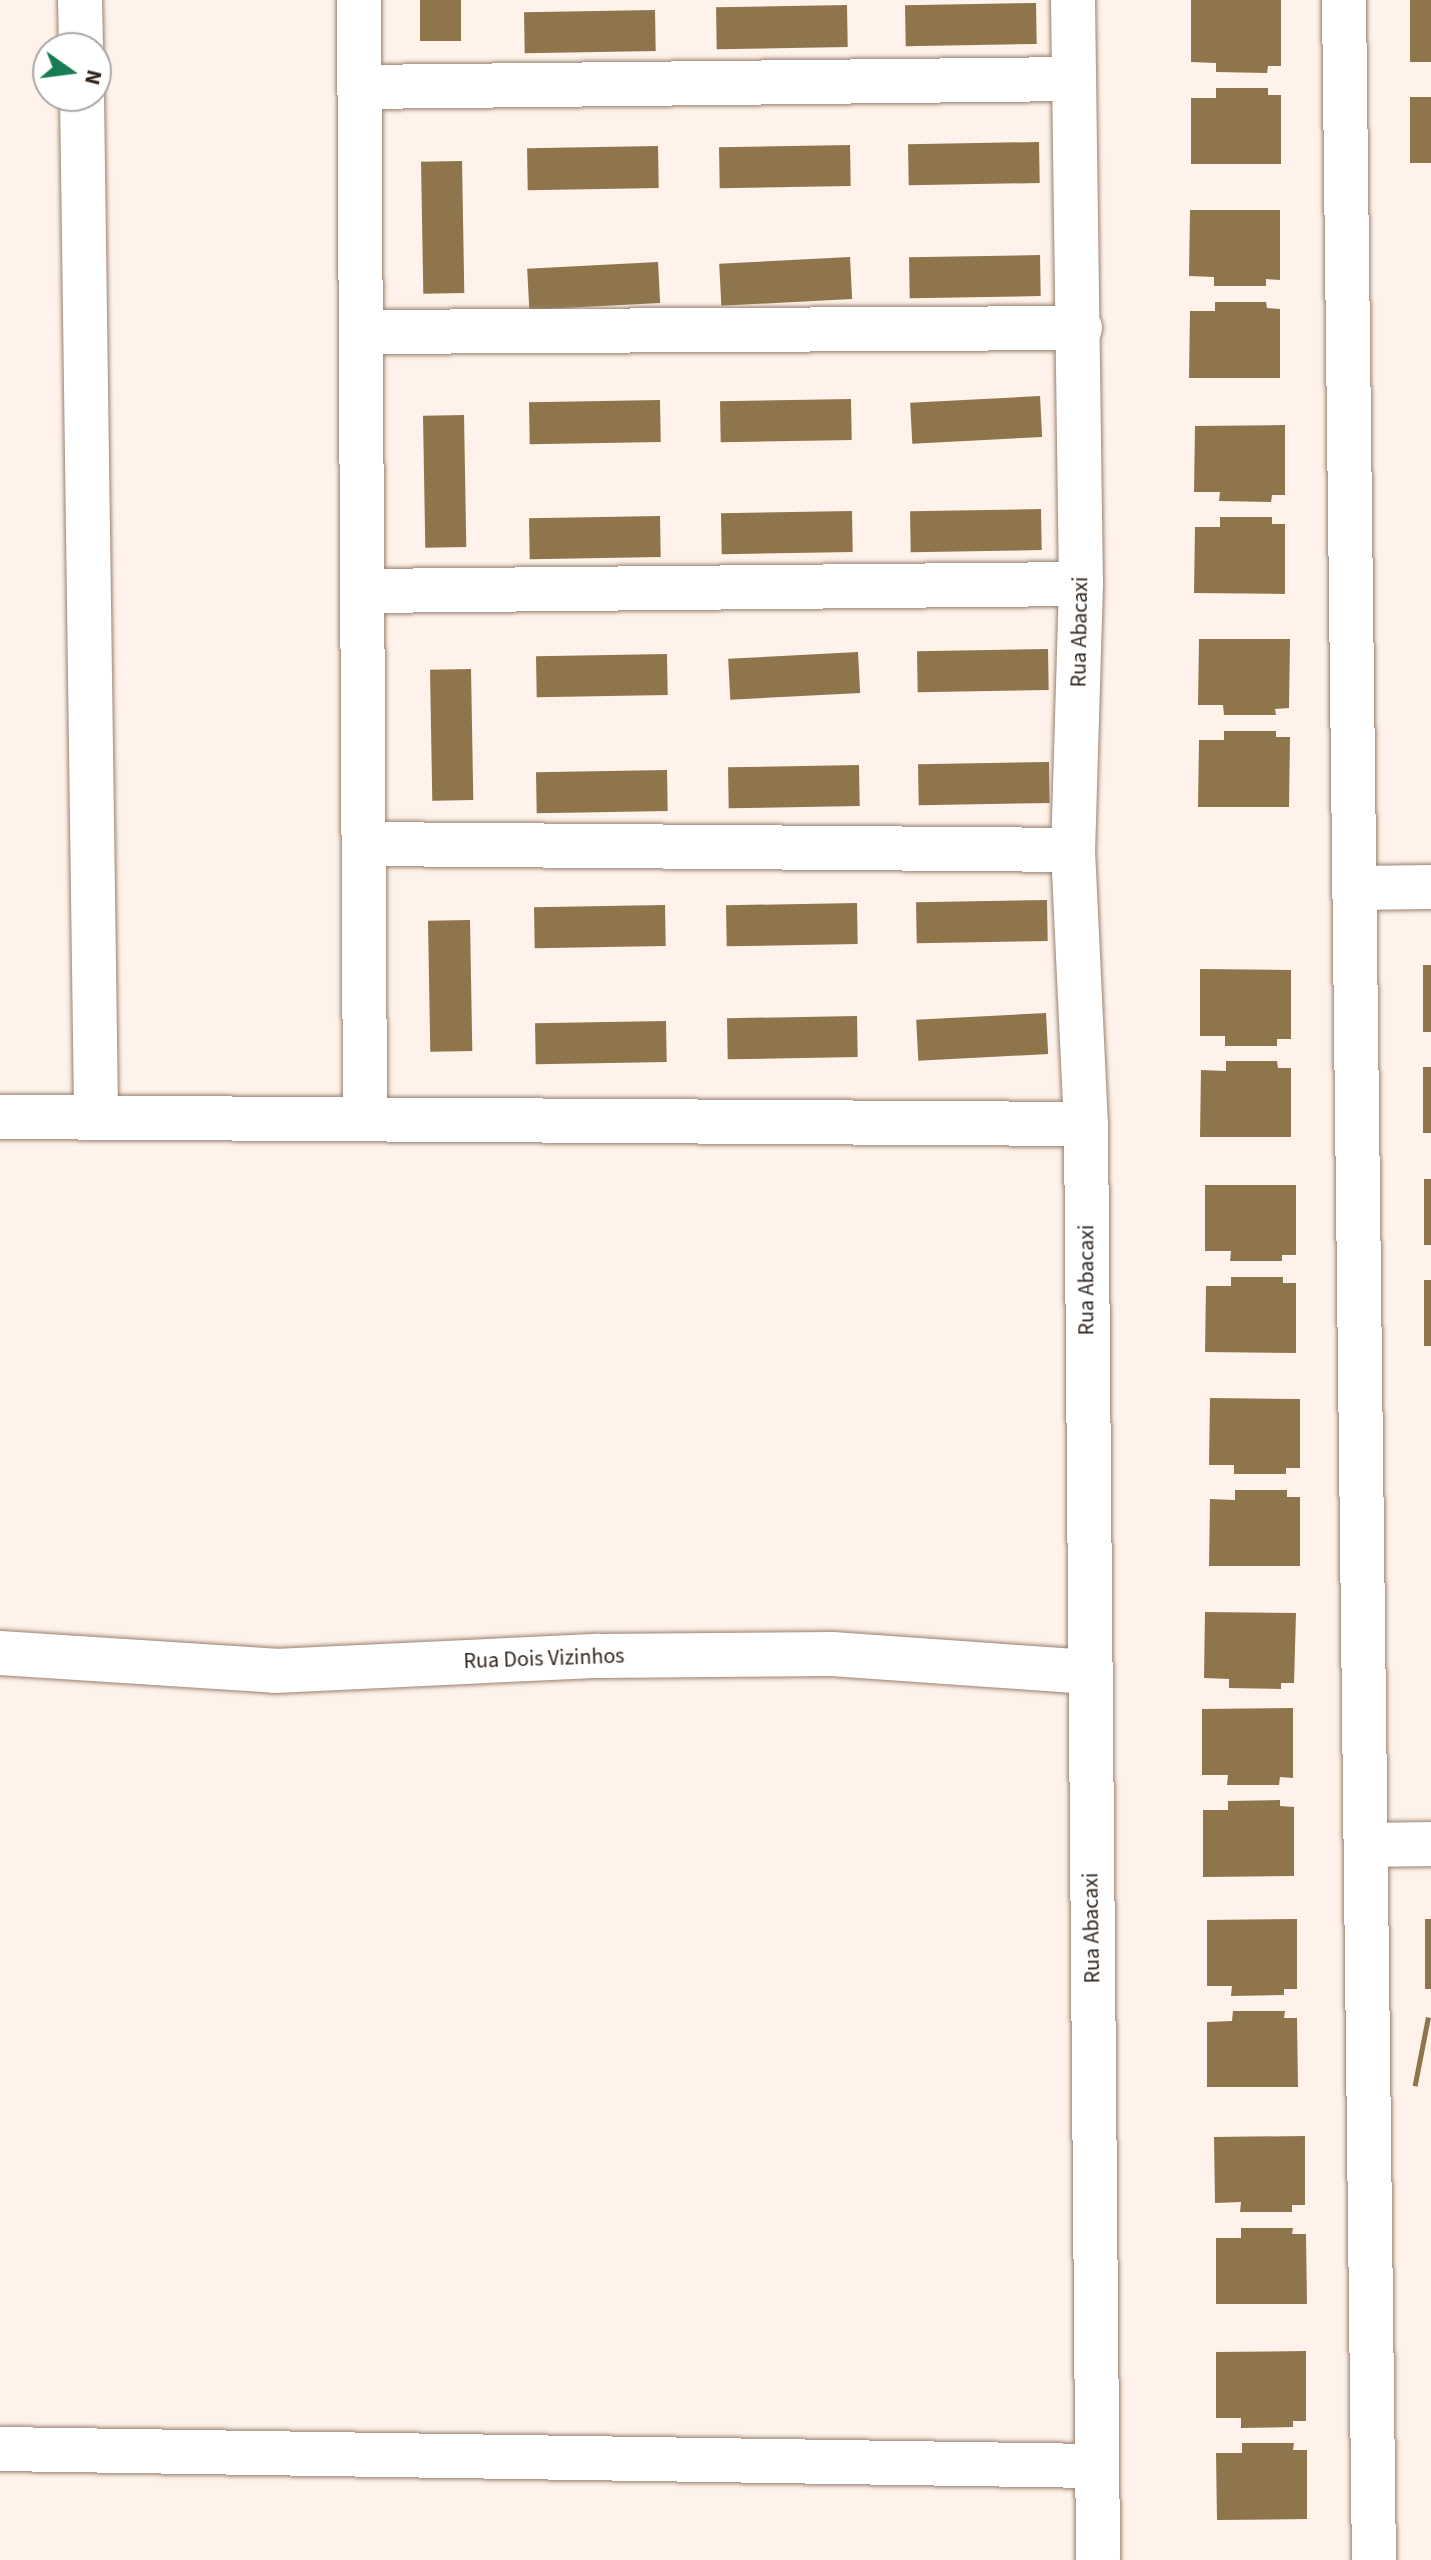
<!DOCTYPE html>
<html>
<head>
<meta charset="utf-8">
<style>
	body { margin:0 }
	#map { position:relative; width:1431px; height:2560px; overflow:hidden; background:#fef2ea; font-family:"Source Sans 3",sans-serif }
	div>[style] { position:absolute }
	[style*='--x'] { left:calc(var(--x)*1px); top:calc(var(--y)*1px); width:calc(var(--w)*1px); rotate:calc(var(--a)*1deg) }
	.building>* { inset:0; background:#8e754c; transform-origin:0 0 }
	.roads { filter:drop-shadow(0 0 2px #99806d) drop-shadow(0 0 2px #99806d) }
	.minor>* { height:44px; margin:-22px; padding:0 22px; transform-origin:22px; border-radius:22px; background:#fff }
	span { translate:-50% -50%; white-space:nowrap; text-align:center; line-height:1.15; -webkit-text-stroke:7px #fff; paint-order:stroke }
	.street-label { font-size:22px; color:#30251d }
	.north { position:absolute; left:32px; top:32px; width:80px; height:80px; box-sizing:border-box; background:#fff; border:2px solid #aca8a5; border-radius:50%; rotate:104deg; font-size:22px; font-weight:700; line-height:32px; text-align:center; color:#30251d }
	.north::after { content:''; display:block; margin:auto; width:28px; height:36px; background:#177b53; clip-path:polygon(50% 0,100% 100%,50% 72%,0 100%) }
</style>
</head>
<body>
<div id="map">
	<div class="building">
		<div style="left:420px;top:0;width:41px;height:41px"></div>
		<div style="clip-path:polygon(1191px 0,1281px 0,1281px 66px,1268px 66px,1267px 73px,1216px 72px,1216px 63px,1191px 62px)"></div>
		<div style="left:1410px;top:0;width:21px;height:62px"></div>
		<div style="left:1036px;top:3px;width:41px;height:131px;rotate:89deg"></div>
		<div style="left:847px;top:5px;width:42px;height:131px;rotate:89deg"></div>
		<div style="left:655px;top:10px;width:41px;height:131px;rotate:89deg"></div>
		<div style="clip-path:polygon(1216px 88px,1268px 88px,1268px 95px,1281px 95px,1281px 164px,1191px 164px,1191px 98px,1216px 98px)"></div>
		<div style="left:1410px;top:97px;width:21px;height:66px"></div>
		<div style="left:1039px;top:142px;width:41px;height:131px;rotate:89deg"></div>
		<div style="left:850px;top:145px;width:41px;height:131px;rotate:89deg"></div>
		<div style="left:658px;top:146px;width:42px;height:131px;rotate:89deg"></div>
		<div style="left:462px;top:161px;width:132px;height:41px;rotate:89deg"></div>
		<div style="clip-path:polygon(1190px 210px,1280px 210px,1280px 280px,1266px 279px,1266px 286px,1214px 286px,1214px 277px,1189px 276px)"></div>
		<div style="left:1040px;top:255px;width:41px;height:131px;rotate:89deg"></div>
		<div style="left:850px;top:257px;width:42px;height:131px;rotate:87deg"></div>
		<div style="left:658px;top:262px;width:41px;height:131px;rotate:87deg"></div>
		<div style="clip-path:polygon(1215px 302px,1266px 302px,1267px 308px,1280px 309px,1280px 378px,1189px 378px,1190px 311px,1215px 311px)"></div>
		<div style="left:1040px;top:396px;width:41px;height:130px;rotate:87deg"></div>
		<div style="left:851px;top:399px;width:41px;height:131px;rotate:89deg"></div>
		<div style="left:660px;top:400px;width:42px;height:131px;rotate:89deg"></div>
		<div style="left:464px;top:415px;width:132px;height:41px;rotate:89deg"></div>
		<div style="clip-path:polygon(1285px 425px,1285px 495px,1272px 495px,1271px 502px,1219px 501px,1220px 492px,1194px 492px,1195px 426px)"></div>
		<div style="left:1041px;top:509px;width:41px;height:131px;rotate:89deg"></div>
		<div style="left:852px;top:511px;width:41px;height:131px;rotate:89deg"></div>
		<div style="left:660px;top:516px;width:41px;height:131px;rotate:89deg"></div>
		<div style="clip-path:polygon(1220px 517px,1272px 517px,1272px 524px,1285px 524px,1285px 594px,1194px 593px,1195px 527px,1220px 527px)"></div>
		<div style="clip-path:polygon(1199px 639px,1290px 639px,1289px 708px,1275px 709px,1276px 715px,1224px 715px,1223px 705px,1198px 705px)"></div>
		<div style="left:1048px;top:649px;width:41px;height:131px;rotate:89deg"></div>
		<div style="left:858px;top:652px;width:41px;height:130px;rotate:87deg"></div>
		<div style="left:667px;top:654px;width:41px;height:131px;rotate:89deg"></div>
		<div style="left:471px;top:669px;width:131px;height:41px;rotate:89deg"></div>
		<div style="clip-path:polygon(1224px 731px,1276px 731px,1276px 737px,1290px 737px,1289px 807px,1198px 807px,1199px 740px,1224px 740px)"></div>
		<div style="left:1049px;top:762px;width:41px;height:131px;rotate:89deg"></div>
		<div style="left:859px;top:765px;width:41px;height:131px;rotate:89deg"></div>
		<div style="left:667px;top:770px;width:41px;height:131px;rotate:89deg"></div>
		<div style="left:1047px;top:900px;width:41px;height:131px;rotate:89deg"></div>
		<div style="left:857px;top:903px;width:41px;height:131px;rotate:89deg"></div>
		<div style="left:665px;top:905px;width:41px;height:131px;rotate:89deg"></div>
		<div style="left:470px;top:920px;width:131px;height:42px;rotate:89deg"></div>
		<div style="left:1423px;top:965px;width:8px;height:67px"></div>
		<div style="clip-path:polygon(1200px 969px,1291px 970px,1291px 1039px,1277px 1039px,1277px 1046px,1225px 1046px,1225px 1036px,1200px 1036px)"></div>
		<div style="left:1046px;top:1013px;width:41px;height:130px;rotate:87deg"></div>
		<div style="left:857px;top:1016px;width:41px;height:130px;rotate:89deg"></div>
		<div style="left:666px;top:1021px;width:41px;height:131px;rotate:89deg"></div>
		<div style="clip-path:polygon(1226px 1061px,1277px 1061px,1278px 1068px,1291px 1068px,1291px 1137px,1200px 1137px,1201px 1070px,1226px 1071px)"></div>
		<div style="left:1423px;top:1067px;width:8px;height:66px"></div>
		<div style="left:1424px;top:1179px;width:7px;height:66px"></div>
		<div style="clip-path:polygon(1205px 1185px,1296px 1185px,1296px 1255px,1282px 1255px,1282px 1261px,1230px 1261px,1231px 1251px,1205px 1251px)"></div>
		<div style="clip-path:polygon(1231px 1277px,1283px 1277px,1283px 1283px,1296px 1283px,1296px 1353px,1205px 1352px,1206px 1286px,1231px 1286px)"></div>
		<div style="left:1424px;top:1280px;width:7px;height:66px"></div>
		<div style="clip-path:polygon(1210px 1398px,1300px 1399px,1300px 1468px,1286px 1468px,1286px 1474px,1234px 1474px,1234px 1465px,1209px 1465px)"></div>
		<div style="clip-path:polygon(1235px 1490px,1287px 1490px,1287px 1497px,1300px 1497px,1300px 1566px,1209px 1566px,1210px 1499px,1235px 1500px)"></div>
		<div style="clip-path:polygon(1205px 1612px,1296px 1613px,1294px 1683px,1281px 1683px,1281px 1689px,1229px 1688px,1229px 1679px,1204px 1678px)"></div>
		<div style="clip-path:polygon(1293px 1708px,1293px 1778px,1280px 1777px,1279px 1785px,1227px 1785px,1228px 1775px,1202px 1775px,1202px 1709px)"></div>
		<div style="clip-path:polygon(1280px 1800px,1280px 1806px,1294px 1807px,1294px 1876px,1203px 1877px,1203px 1810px,1228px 1810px,1228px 1801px)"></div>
		<div style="clip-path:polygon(1297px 1919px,1297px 1989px,1284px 1989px,1284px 1995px,1231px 1996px,1232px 1986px,1207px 1986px,1207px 1920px)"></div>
		<div style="left:1425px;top:1919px;width:6px;height:70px"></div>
		<div style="clip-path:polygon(1233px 2011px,1285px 2011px,1284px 2018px,1297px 2018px,1298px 2087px,1207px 2087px,1207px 2022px,1232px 2021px)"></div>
		<div style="left:1426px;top:2017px;width:5px;height:70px;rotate:11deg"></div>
		<div style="clip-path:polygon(1305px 2136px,1305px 2205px,1292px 2205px,1292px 2212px,1240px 2212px,1241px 2202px,1215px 2203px,1214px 2137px)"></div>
		<div style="clip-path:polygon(1241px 2228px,1293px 2228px,1292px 2234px,1306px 2234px,1307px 2304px,1216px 2304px,1216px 2238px,1241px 2238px)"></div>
		<div style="clip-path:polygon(1306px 2351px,1306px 2421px,1293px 2421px,1293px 2427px,1241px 2428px,1241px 2418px,1216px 2418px,1216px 2352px)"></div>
		<div style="clip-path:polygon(1242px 2443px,1294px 2443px,1293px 2450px,1307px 2450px,1307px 2519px,1217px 2520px,1216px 2453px,1242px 2453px)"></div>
	</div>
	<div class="roads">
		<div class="minor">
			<div style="--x:80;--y:0;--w:48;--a:88.8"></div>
			<div style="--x:359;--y:0;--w:1119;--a:89.69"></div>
			<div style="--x:1073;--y:0;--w:584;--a:89.22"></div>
			<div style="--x:1081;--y:584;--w:266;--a:91.7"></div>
			<div style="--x:1073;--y:850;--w:274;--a:87.3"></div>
			<div style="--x:1086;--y:1124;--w:1436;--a:89.52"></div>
			<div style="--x:1344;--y:0;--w:2560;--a:89.33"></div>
			<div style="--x:359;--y:87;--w:714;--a:-0.64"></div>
			<div style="--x:82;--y:96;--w:1020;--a:89.21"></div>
			<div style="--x:363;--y:332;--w:717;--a:-0.32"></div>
			<div style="--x:363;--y:591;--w:718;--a:-0.56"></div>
			<div style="--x:364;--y:844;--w:709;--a:0.48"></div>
			<div style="--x:1354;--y:888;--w:77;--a:-0.7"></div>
			<div style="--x:0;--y:1117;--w:1086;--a:0.37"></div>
			<div style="--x:0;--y:1653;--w:276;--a:3.7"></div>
			<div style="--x:275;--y:1671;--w:324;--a:-2.7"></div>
			<div style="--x:599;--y:1656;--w:233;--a:-0.5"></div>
			<div style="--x:832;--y:1654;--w:258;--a:4"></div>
			<div style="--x:1366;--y:1845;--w:65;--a:-0.9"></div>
			<div style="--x:0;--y:2449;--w:1097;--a:0.89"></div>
		</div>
	</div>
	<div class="street-label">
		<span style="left:1080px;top:632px;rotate:-89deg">Rua Abacaxi</span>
		<span style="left:1087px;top:1280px;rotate:-90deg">Rua Abacaxi</span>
		<span style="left:544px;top:1659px;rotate:-2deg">Rua Dois Vizinhos</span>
		<span style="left:1092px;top:1928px;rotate:-91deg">Rua Abacaxi</span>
	</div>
	<div class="north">N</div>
</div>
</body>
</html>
